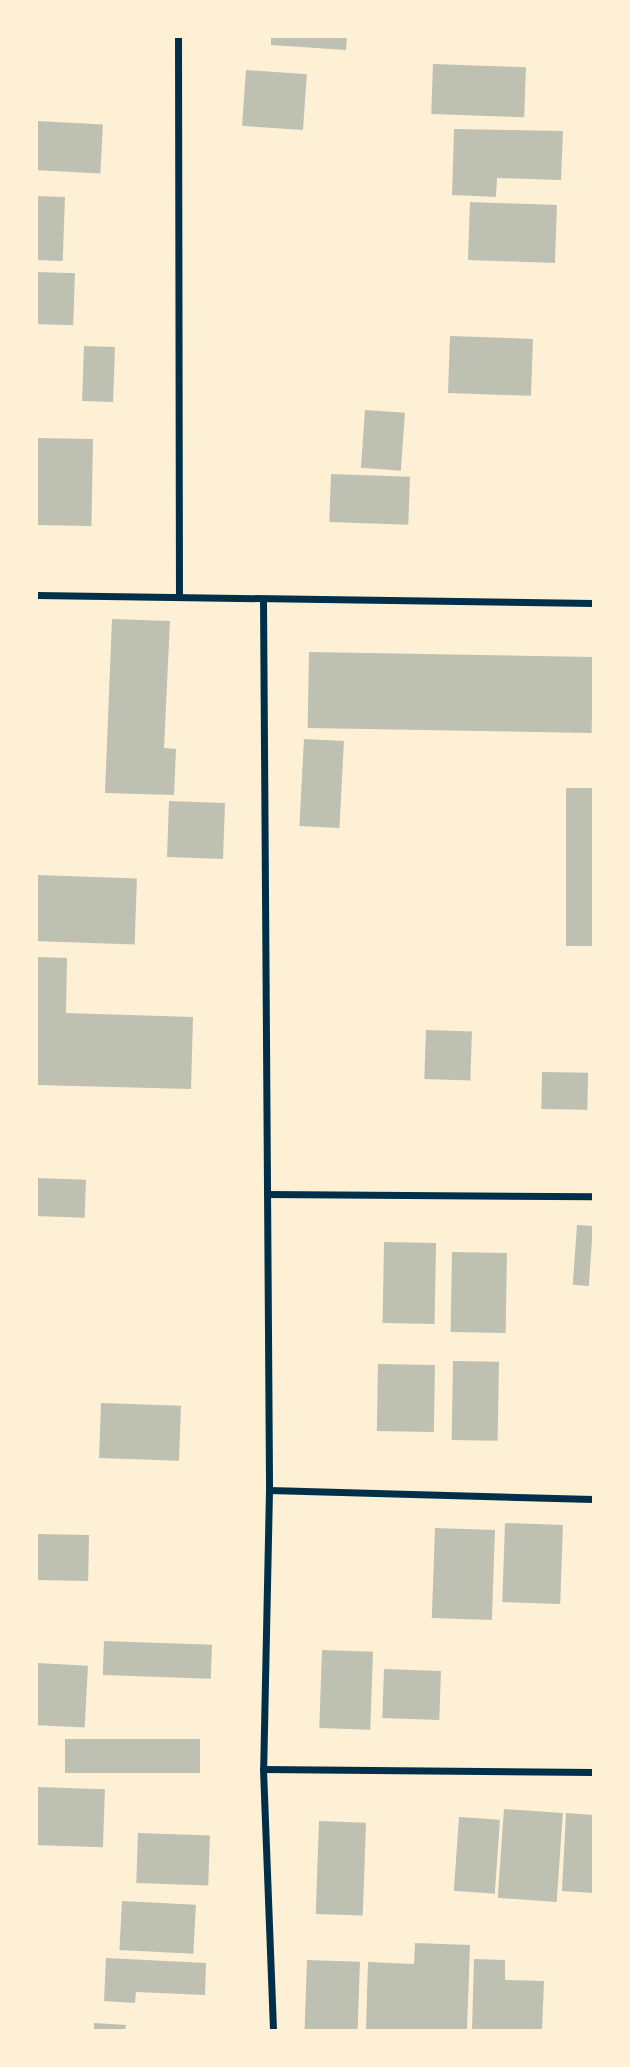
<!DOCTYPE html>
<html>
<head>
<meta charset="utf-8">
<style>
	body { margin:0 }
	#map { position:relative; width:630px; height:2067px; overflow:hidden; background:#fdf0d5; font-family:Barlow,sans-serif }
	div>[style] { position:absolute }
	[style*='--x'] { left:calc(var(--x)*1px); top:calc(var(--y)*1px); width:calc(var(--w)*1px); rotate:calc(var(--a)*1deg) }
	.building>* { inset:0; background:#bec0b2; transform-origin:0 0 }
	.minor>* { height:7px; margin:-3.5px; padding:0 3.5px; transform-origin:3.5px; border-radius:3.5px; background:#003049 }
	span { translate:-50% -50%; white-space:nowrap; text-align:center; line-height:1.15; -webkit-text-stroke:5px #fdf0d5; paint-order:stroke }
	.frame { position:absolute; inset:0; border:38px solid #fdf0d5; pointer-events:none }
</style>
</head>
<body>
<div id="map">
	<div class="building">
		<div style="clip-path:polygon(271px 37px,347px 37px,346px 50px,271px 45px)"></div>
		<div style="left:433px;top:64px;width:93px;height:50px;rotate:2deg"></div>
		<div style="left:246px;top:70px;width:61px;height:56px;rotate:4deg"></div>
		<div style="left:37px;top:121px;width:66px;height:49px;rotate:3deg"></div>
		<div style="clip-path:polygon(454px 129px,563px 131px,561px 180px,497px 178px,496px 197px,452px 195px)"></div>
		<div style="left:37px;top:196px;width:28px;height:64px;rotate:2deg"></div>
		<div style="left:470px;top:202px;width:87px;height:58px;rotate:2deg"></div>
		<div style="left:37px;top:272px;width:38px;height:52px;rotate:2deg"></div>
		<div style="left:450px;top:336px;width:83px;height:57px;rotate:2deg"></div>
		<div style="left:84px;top:346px;width:31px;height:55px;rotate:2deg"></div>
		<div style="left:365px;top:410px;width:40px;height:58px;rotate:4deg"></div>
		<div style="left:37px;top:438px;width:56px;height:87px;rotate:1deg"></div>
		<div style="left:331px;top:474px;width:79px;height:48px;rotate:2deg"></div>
		<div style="clip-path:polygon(112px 619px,170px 621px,164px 748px,176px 749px,174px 795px,105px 793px)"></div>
		<div style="left:309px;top:652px;width:284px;height:76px;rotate:1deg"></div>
		<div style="left:304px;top:739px;width:40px;height:87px;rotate:3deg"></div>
		<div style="left:593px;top:788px;width:158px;height:27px;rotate:90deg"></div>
		<div style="left:169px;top:801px;width:56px;height:56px;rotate:2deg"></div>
		<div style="left:37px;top:875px;width:100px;height:66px;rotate:2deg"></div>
		<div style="clip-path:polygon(37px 957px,67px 958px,66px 1013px,193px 1017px,191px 1089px,37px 1085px)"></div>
		<div style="left:426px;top:1030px;width:46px;height:49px;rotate:2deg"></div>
		<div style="left:542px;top:1072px;width:46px;height:37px;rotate:1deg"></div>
		<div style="left:37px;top:1178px;width:49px;height:38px;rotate:2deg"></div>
		<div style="left:577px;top:1225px;width:16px;height:60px;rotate:4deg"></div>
		<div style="left:384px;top:1242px;width:52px;height:81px;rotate:1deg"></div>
		<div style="left:452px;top:1252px;width:55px;height:80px;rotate:1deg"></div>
		<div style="left:453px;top:1361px;width:46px;height:79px;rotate:1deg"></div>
		<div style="left:378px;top:1364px;width:57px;height:67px;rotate:1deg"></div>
		<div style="left:101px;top:1403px;width:80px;height:55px;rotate:2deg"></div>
		<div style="left:505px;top:1523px;width:58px;height:79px;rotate:2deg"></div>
		<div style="left:435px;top:1528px;width:60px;height:90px;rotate:2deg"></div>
		<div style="left:37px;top:1534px;width:52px;height:46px;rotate:1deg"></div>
		<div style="left:104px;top:1641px;width:108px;height:34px;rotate:2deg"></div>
		<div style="left:322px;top:1650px;width:51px;height:78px;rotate:2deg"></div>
		<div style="left:37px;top:1663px;width:51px;height:62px;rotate:3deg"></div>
		<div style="left:384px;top:1669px;width:57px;height:49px;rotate:2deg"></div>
		<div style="left:65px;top:1739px;width:135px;height:34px"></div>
		<div style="left:37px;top:1787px;width:68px;height:58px;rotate:2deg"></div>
		<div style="left:504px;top:1809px;width:59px;height:89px;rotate:4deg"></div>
		<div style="clip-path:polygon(566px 1813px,593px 1815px,593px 1893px,562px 1891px)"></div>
		<div style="left:459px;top:1817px;width:41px;height:74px;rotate:4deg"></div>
		<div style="left:319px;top:1821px;width:47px;height:93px;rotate:2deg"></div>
		<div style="left:138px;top:1833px;width:72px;height:50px;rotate:2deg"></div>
		<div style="left:122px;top:1901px;width:74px;height:49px;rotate:3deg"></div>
		<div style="clip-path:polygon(415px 1943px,470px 1945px,467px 2030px,366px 2030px,368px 1962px,414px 1964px)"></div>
		<div style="clip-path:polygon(106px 1958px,206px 1963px,205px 1995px,136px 1992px,135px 2003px,104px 2001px)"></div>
		<div style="clip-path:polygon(474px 1959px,505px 1960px,505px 1980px,544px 1981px,542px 2030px,472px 2030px)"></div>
		<div style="left:307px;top:1960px;width:53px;height:70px;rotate:2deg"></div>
		<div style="clip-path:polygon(94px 2023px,126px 2025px,125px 2030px,94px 2030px)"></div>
	</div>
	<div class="minor">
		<div style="--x:178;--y:37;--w:560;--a:89.9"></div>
		<div style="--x:37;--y:595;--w:556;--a:0.82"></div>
		<div style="--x:263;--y:599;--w:891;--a:89.61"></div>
		<div style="--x:269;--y:1490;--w:279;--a:91.2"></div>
		<div style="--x:263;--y:1769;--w:261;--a:87.8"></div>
		<div style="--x:267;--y:1194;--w:326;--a:0.4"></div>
		<div style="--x:269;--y:1490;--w:324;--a:1.6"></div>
		<div style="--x:263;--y:1769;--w:330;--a:0.5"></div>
	</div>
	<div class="frame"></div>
</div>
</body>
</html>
